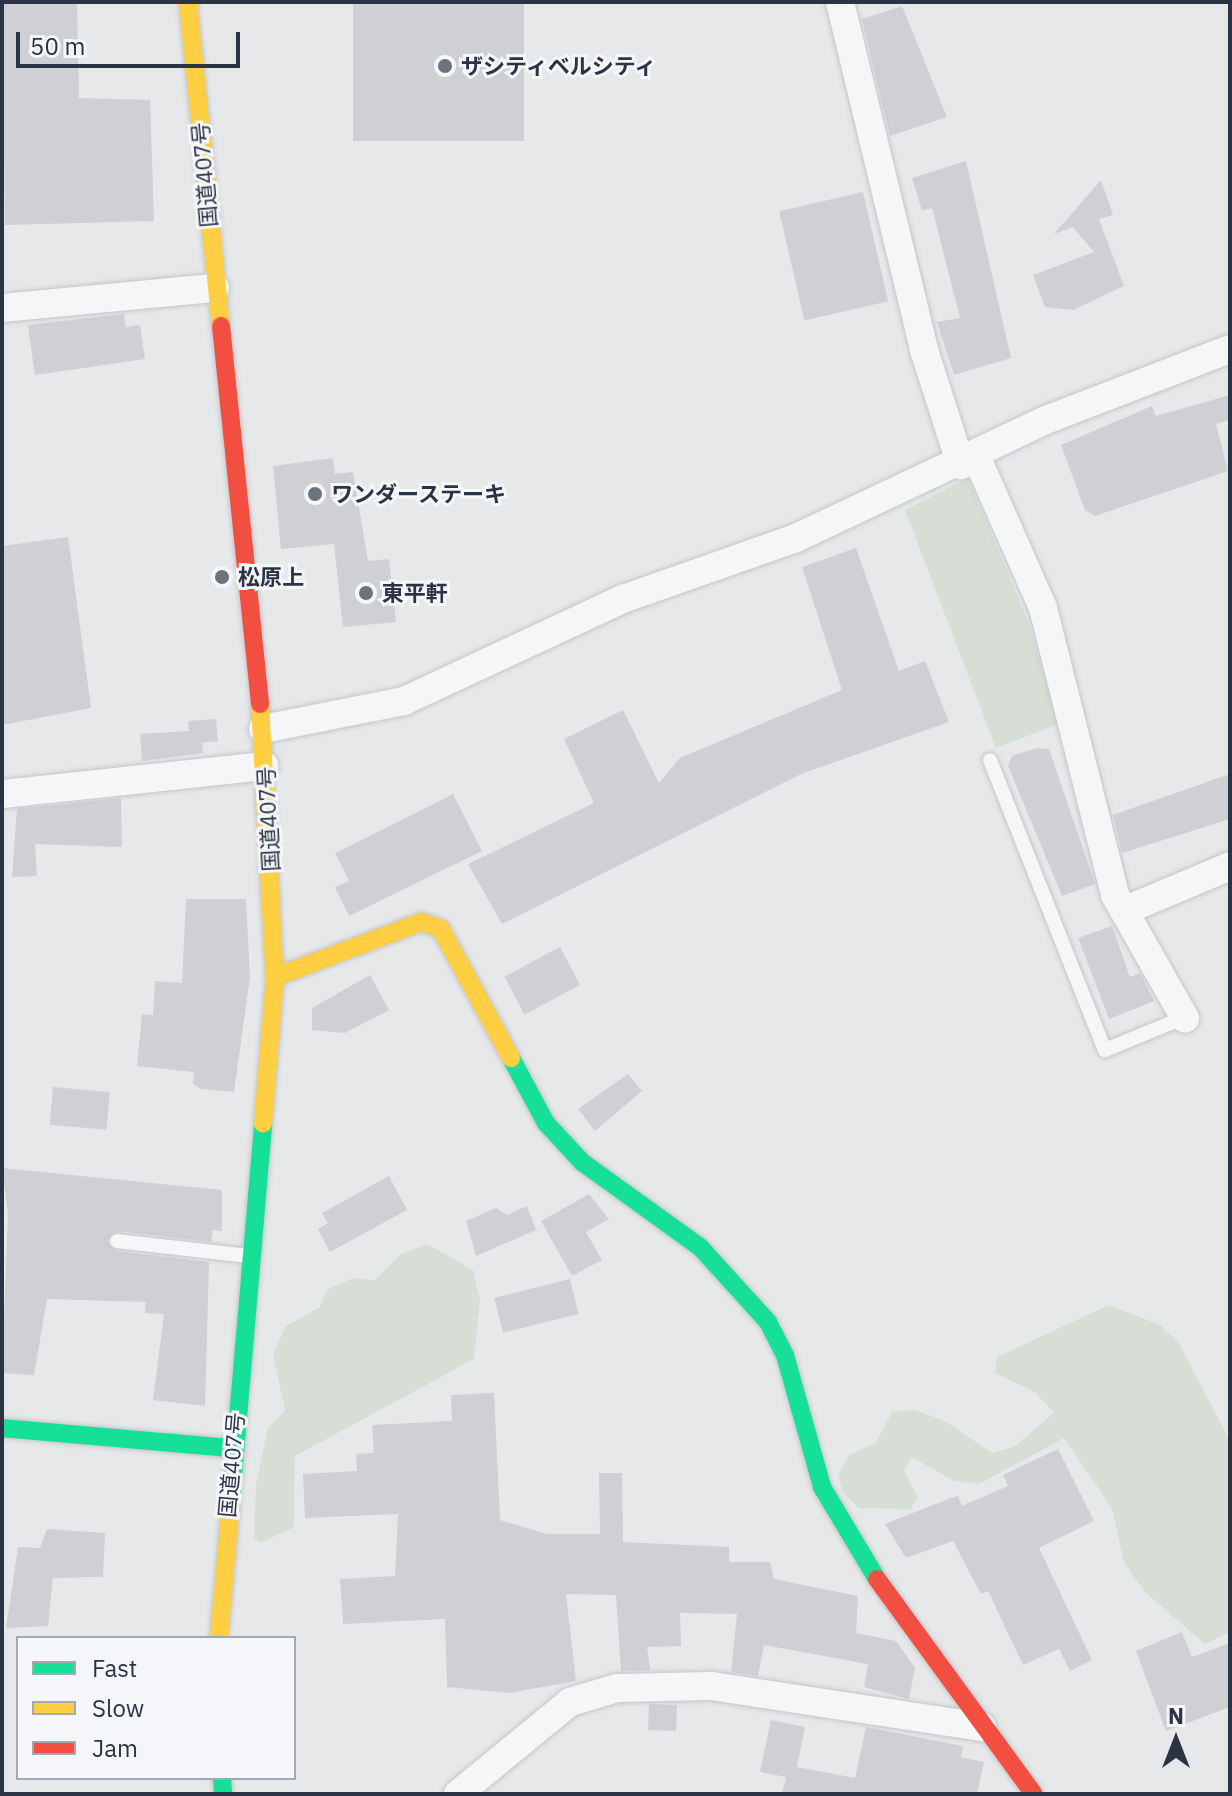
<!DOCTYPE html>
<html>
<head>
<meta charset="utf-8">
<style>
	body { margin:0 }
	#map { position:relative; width:1232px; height:1796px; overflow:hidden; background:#e6e8ea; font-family:"IBM Plex Sans","Noto Sans JP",sans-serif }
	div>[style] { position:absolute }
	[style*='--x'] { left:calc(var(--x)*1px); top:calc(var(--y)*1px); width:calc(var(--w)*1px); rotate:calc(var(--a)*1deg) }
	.green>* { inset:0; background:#d6ded6 }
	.building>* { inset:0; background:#ced0d3; transform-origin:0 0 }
	.roads { filter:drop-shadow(0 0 2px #c4c6c8) drop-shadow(0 0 2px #c4c6c8) }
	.lane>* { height:14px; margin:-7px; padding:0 7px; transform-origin:7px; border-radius:7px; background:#f5f6f7 }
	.street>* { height:28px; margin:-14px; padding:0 14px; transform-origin:14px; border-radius:14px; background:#f5f6f7 }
	.fast>* { height:18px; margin:-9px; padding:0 9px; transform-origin:9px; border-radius:9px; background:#16e098 }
	.slow>* { height:18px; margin:-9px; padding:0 9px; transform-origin:9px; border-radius:9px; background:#ffcf43 }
	.jam>* { height:18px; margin:-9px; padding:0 9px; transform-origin:9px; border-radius:9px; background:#f24e42 }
	.dots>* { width:22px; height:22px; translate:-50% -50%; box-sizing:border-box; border:4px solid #f4f6f9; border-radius:50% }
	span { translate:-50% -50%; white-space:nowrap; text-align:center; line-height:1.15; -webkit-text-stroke:6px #f4f6f9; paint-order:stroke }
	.poi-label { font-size:22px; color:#2b3445; font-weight:700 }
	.left { translate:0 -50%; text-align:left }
	.street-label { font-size:22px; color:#2b3445 }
	.frame { position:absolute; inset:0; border:4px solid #2b3445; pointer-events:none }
	.legend { position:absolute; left:16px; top:1636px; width:280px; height:144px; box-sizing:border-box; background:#f4f6f9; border:2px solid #a4a8b1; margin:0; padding:10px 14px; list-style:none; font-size:24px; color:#2b3445 }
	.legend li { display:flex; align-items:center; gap:16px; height:40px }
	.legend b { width:40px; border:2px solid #a4a8b1 }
	.north { position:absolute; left:1136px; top:1700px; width:80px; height:80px; -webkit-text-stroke:6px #f4f6f9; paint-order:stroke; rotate:0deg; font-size:22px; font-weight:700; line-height:32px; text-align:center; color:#2b3445 }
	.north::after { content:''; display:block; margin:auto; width:28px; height:36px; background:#2b3445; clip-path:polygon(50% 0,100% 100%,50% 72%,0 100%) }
	.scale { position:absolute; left:16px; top:32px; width:224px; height:36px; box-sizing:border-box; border:4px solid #2b3445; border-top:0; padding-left:10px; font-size:24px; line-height:28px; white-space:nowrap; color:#2b3445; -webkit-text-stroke:6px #f4f6f9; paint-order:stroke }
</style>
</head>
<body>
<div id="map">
	<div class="green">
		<div style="clip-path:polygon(968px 478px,1027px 619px,1059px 724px,996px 748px,905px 510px)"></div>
		<div style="clip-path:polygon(427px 1244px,473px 1270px,480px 1300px,474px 1359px,295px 1456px,294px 1527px,260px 1543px,254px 1537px,256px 1485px,268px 1428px,285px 1410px,273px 1355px,286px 1326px,320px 1307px,327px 1290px,353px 1278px,375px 1280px,401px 1254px)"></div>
		<div style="clip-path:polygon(1109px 1305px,1160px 1325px,1179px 1343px,1230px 1441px,1230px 1632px,1205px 1644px,1144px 1591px,1124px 1562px,1112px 1508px,1064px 1438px,979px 1484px,954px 1481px,912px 1457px,904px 1471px,918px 1497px,910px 1509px,859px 1508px,843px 1493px,838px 1475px,849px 1455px,876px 1443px,892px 1412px,914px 1410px,945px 1421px,992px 1453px,1014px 1447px,1054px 1413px,1035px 1392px,995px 1373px,997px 1357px)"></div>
	</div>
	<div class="building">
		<div style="clip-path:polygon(2px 2px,77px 2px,79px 98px,150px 100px,154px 221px,5px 225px)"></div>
		<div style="left:353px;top:2px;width:171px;height:139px"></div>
		<div style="clip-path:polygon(902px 6px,947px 117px,890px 136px,862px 19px)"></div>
		<div style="clip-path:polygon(966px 161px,1011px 358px,954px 375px,937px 322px,960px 318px,932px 208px,922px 211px,912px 178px)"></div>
		<div style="clip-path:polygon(1101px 180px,1113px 215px,1099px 219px,1124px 286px,1073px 310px,1045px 307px,1033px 275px,1094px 252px,1073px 227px,1054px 234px)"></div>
		<div style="left:863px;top:192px;width:112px;height:86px;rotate:77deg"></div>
		<div style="clip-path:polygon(124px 314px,126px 327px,140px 325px,145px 359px,35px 375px,28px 325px)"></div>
		<div style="clip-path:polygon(1230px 395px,1230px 420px,1216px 424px,1228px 471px,1095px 516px,1085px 510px,1061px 445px,1152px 406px,1156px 416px)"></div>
		<div style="clip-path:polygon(333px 458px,335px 474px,353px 472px,368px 561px,389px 559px,396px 622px,343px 627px,334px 544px,281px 549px,273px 466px)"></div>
		<div style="clip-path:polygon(68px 537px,91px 708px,2px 725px,2px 546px)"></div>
		<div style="clip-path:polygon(856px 548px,899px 671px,925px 661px,949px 722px,801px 774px,502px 924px,468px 864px,594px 803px,564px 739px,623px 710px,659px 783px,680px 758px,842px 690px,802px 567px)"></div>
		<div style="clip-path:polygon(216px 719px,218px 741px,202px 743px,203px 753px,142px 761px,140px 734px,189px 731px,188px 721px)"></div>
		<div style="clip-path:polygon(1037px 748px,1049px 749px,1095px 884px,1062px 896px,1008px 766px,1012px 756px)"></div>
		<div style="clip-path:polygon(1230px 774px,1230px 819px,1122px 853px,1113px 815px)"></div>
		<div style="clip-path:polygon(453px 794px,482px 851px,349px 916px,335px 887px,349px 881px,335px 853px)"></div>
		<div style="clip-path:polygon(121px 798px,122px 847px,35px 844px,37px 876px,12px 877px,17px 809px)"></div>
		<div style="clip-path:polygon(186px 899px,246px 899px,250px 977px,234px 1092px,201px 1089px,193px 1084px,194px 1072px,137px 1066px,142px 1014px,153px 1015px,155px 981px,182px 983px)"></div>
		<div style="clip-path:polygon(1112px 926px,1130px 977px,1140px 973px,1154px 1001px,1109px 1019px,1078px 938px)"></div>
		<div style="left:560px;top:947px;width:43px;height:63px;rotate:62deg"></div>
		<div style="clip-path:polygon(370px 975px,389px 1010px,345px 1033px,312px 1030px,312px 1008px)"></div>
		<div style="clip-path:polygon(628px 1074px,642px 1091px,595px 1131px,578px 1109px)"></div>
		<div style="left:53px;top:1087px;width:57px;height:38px;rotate:5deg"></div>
		<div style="clip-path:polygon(2px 1168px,222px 1190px,222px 1231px,213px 1230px,211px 1242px,118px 1231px,107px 1241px,116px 1251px,209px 1262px,205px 1406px,153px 1400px,164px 1314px,145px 1313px,146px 1302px,47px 1299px,34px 1375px,2px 1373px,8px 1213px)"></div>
		<div style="clip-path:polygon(389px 1176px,407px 1210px,330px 1252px,318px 1229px,328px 1223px,322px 1213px)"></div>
		<div style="clip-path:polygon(589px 1194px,609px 1219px,586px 1232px,602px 1260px,572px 1276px,541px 1221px)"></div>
		<div style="clip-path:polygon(527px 1206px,536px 1230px,476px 1256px,466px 1221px,496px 1208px,507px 1215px)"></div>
		<div style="left:570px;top:1279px;width:36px;height:78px;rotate:76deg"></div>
		<div style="clip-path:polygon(494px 1393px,500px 1520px,547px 1534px,600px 1534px,599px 1473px,622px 1473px,623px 1542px,729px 1547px,729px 1562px,770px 1562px,774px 1579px,858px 1596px,856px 1633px,896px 1641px,915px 1668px,909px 1699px,864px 1687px,868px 1664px,764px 1645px,758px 1676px,731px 1672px,737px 1614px,680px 1613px,681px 1646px,647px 1647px,650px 1670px,621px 1671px,616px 1595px,566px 1594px,576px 1681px,509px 1693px,447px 1687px,445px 1619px,343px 1624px,340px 1579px,395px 1576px,398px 1514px,305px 1518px,303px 1474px,357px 1471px,356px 1454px,374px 1453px,372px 1425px,452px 1421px,451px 1395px)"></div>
		<div style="clip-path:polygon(1058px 1449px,1094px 1521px,1039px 1548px,1092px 1660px,1070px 1671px,1059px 1649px,1023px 1665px,988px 1591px,981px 1594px,953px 1541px,906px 1558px,885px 1524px,951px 1498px,958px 1496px,962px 1506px,1008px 1486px,1003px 1475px)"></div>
		<div style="clip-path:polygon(47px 1529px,105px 1533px,103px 1577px,53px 1578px,48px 1626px,6px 1628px,18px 1547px,40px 1548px)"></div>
		<div style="clip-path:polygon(1182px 1632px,1192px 1657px,1230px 1643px,1230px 1707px,1166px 1731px,1136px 1651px)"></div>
		<div style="left:649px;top:1704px;width:28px;height:26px;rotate:2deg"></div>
		<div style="clip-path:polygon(771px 1720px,805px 1727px,797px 1767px,855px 1778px,866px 1727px,963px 1746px,961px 1757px,984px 1762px,977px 1794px,782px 1794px,786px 1777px,760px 1772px)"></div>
	</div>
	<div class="roads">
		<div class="lane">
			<div style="--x:990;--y:760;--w:312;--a:68.4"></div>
			<div style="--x:1105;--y:1050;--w:87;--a:-22.4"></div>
			<div style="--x:117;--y:1241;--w:132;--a:6.5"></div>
		</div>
		<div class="street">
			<div style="--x:840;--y:2;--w:358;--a:76.4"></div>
			<div style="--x:924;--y:350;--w:121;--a:72.2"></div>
			<div style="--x:2;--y:308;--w:214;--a:-5.4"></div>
			<div style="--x:976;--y:456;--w:166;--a:66.2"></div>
			<div style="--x:1043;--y:608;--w:296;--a:75.9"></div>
			<div style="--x:1115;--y:895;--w:142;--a:60.4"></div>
			<div style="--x:263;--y:729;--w:144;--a:-11.2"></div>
			<div style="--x:404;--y:701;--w:242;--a:-25"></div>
			<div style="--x:623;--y:599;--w:183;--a:-19.4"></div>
			<div style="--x:796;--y:538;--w:276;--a:-25.3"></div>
			<div style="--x:1046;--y:420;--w:197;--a:-21.1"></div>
			<div style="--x:2;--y:794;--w:264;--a:-6.1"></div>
			<div style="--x:1126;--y:910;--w:113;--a:-22.9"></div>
			<div style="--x:458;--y:1794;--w:145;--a:-39.4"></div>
			<div style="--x:570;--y:1702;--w:49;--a:-16.6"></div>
			<div style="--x:617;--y:1688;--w:94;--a:-1.2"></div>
			<div style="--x:711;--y:1686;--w:274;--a:8.6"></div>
		</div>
		<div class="fast">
			<div style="--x:511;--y:1058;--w:74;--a:61.7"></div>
			<div style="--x:546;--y:1123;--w:53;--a:47.3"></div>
			<div style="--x:582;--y:1162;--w:145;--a:35.8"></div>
			<div style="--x:700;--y:1247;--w:101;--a:47.8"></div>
			<div style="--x:768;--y:1322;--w:37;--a:63"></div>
			<div style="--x:785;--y:1355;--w:137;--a:74.3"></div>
			<div style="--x:822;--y:1487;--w:107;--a:59.1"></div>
			<div style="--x:2;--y:1428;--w:231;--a:5"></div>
			<div style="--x:230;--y:1511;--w:388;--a:-85.1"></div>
			<div style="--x:222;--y:1778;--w:16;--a:86"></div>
		</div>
		<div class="slow">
			<div style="--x:188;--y:2;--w:326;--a:84.2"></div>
			<div style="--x:260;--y:704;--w:273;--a:86.9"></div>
			<div style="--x:275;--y:977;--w:147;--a:94.7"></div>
			<div style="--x:275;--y:977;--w:156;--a:-20.6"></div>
			<div style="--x:421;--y:922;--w:21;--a:19"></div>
			<div style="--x:441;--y:929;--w:147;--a:61.5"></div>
			<div style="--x:219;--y:1638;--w:127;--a:-85"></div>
		</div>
		<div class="jam">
			<div style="--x:221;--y:326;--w:380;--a:84.1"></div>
			<div style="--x:877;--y:1579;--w:266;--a:53.9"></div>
		</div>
	</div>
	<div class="dots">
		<div style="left:445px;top:66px;background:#6c737f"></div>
		<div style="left:315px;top:494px;background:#6c737f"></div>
		<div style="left:222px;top:577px;background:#6c737f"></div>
		<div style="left:366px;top:593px;background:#6c737f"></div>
	</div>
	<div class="poi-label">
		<span class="left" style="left:461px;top:66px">ザシティベルシティ</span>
		<span class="left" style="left:331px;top:494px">ワンダーステーキ</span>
		<span class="left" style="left:238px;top:577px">松原上</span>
		<span class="left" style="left:382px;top:593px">東平軒</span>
	</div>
	<div class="street-label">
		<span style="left:204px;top:175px;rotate:-95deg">国道407号</span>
		<span style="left:268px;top:819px;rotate:-93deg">国道407号</span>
		<span style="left:231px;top:1465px;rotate:-85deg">国道407号</span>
	</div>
	<div class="frame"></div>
	<ul class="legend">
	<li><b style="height:10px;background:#16e098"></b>Fast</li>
	<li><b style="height:10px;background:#ffcf43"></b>Slow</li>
	<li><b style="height:10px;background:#f24e42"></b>Jam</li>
	</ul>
	<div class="north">N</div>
	<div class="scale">50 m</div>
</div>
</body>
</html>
